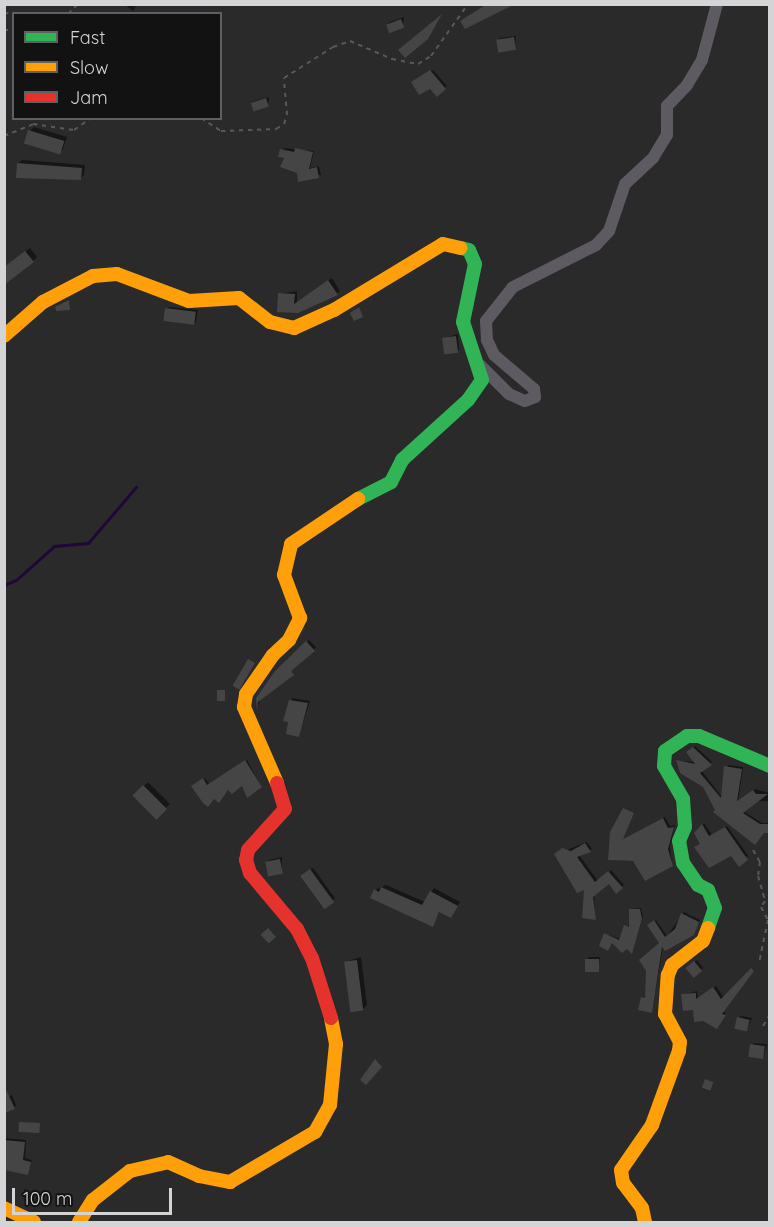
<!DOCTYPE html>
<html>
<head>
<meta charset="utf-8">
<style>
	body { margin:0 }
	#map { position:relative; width:774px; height:1227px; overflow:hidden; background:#2a2a2a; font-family:Quicksand,sans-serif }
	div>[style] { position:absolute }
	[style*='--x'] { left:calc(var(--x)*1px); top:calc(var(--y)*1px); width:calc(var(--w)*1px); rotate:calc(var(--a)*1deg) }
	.shadow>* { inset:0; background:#0007; transform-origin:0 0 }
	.stream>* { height:3px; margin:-1.5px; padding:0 1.5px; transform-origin:1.5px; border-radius:1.5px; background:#210739 }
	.building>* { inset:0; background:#454546; transform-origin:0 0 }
	.path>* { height:2px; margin-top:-1px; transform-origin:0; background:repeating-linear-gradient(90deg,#59575c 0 4.5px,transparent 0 9px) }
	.street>* { height:12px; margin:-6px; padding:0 6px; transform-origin:6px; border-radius:6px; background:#5d5a62 }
	.fast>* { height:14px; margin:-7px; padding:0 7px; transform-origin:7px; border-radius:7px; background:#30b455 }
	.slow>* { height:14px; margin:-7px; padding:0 7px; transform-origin:7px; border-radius:7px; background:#ff9f0a }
	.jam>* { height:14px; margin:-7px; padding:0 7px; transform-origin:7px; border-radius:7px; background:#e5322d }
	span { translate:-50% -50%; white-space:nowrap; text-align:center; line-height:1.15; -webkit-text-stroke:6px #121213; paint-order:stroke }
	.frame { position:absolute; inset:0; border:6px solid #d4d3d5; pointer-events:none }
	.legend { position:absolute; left:12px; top:12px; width:210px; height:108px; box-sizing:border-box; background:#121213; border:2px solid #605f61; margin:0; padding:8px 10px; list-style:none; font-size:18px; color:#d4d3d5 }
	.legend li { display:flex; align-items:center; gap:12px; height:30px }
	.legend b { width:30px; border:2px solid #605f61 }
	.scale { position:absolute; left:12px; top:1188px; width:160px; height:27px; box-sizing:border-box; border:3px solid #d4d3d5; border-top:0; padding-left:8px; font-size:18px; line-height:21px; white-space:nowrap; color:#d4d3d5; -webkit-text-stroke:4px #121213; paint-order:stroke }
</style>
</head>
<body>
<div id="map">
	<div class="shadow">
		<div style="clip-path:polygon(124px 4px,137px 4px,133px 11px)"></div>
		<div style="clip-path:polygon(404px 17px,403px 26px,388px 24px,390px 22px)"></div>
		<div style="clip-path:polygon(516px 36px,515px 49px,498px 40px,500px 38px)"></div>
		<div style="clip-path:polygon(433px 70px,447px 86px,437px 94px,430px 87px,415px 80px)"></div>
		<div style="clip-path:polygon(269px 97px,268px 106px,252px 103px,255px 101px)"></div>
		<div style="clip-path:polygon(34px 127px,67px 137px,63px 149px,60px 153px,30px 131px)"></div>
		<div style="clip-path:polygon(283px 148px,314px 151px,310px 168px,319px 166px,321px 175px,298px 172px)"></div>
		<div style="clip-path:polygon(22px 160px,85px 165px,84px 175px,80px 179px,18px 163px)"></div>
		<div style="clip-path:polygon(30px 248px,37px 257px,33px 261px,4px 268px)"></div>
		<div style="clip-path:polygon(332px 278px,340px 291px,337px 294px,297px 311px,279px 294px,297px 291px,297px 303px)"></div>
		<div style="clip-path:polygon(169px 307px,198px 310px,196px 321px,194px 324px,166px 309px)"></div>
		<div style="clip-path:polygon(458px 334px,459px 349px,457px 352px,444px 338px)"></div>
		<div style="clip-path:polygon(309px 640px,316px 647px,260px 699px,258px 708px,258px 698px,276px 672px)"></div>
		<div style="clip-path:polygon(292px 698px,310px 701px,299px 735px,289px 721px)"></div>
		<div style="clip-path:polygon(695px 746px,712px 762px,701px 770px,722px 797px,728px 765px,743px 767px,738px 802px,755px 789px,770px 793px,770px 801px,757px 801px,743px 811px,762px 823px,770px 823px,770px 832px,717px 810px,704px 786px,678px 761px,696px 762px,688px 752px)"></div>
		<div style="clip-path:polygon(247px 760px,261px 786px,242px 784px,229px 788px,195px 784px,205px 778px,210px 785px)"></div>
		<div style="left:148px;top:782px;width:31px;height:19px;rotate:45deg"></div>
		<div style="clip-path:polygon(665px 817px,670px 826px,675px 825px,670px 846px,672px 865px,610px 859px,623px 839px)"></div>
		<div style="clip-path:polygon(704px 823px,712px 835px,727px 826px,749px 857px,702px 844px,695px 833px)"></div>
		<div style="clip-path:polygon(587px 842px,592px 849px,579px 855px,598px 881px,611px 870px,624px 885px,616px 892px,609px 882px,594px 894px,595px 918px,585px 887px,556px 854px)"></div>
		<div style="clip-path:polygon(282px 857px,282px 873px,267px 862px,269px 860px)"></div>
		<div style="clip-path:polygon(313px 868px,335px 898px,333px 900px,305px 873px)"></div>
		<div style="clip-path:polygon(386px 885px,425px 902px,434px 888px,460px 902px,451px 916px,440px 911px,433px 925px,375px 890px)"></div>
		<div style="clip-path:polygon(641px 908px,643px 917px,633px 950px,605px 934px,621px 939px,625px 926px,630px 926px,630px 909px)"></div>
		<div style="clip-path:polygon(684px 912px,700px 920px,693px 933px,663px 946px,652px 1012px,643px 998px,647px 997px,661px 943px,651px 924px,656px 920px,667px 936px)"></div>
		<div style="clip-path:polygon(361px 957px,367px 1005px,363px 1009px,345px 962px)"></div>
		<div style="clip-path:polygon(589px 957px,600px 957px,598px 971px,587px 960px)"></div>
		<div style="clip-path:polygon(697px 960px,703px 968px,694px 976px,690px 966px)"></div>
		<div style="clip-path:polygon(755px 968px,723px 1012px,726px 1013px,719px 1025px,694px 1009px,682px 995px,697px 991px,698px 998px,716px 986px,724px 998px)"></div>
		<div style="clip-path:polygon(741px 1016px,752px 1018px,747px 1030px,738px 1018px)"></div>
		<div style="clip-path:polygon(754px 1043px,767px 1044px,763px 1057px,752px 1045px)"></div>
		<div style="clip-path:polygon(12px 1095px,16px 1105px,14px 1108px,4px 1098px)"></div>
		<div style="clip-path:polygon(4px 1138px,26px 1140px,25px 1158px,32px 1160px,27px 1174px,4px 1163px)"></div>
	</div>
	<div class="stream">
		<div style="--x:4;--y:585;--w:13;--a:-23"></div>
		<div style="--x:16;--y:580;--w:51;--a:-41.8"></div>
		<div style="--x:54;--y:546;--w:34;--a:-5"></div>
		<div style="--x:88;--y:543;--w:74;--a:-49.4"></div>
	</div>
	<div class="building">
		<div style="clip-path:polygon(487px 4px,515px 4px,465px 29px,460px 21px)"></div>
		<div style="clip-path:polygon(442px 14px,428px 39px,405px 58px,398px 50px)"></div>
		<div style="left:401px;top:19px;width:9px;height:16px;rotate:69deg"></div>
		<div style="left:514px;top:37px;width:13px;height:18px;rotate:81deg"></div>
		<div style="clip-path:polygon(430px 70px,446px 89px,437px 97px,430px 89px,419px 95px,411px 82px)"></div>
		<div style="left:266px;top:98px;width:9px;height:16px;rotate:72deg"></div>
		<div style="left:28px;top:130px;width:38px;height:14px;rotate:17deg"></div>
		<div style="clip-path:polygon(295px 148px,313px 152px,309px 169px,317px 167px,319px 178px,298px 182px,297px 173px,280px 167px,284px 158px,278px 157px,280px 149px,294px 152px)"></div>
		<div style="clip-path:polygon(17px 163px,82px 168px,81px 180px,16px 178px)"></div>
		<div style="clip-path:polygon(25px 251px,34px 262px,4px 285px,4px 267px)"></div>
		<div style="clip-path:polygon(328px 280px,338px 295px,298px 313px,277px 312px,278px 293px,295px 294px,294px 304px)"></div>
		<div style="clip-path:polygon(69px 300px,70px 310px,56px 311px,55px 307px)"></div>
		<div style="clip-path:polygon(359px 307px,363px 317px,354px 321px,350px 313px)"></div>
		<div style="left:165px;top:308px;width:31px;height:13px;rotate:7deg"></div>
		<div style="left:456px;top:336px;width:17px;height:14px;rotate:83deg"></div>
		<div style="clip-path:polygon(306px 641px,315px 651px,291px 671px,294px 675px,258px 702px,257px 711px,256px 698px,275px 671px)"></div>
		<div style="left:248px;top:659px;width:8px;height:31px;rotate:30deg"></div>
		<div style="left:217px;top:690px;width:8px;height:11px"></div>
		<div style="clip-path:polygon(289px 700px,308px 703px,299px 737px,286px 734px,288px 722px,283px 721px)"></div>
		<div style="clip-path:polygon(693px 747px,712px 765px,700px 773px,721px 798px,724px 766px,742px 769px,737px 801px,753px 790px,756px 794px,768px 794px,743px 813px,760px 824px,770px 824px,770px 833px,764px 833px,755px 845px,713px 812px,715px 810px,703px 787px,680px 773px,676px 760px,695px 764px,686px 752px)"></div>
		<div style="clip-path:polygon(245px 760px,262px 787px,247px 798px,242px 786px,232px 794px,228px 790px,219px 803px,214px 799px,208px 807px,203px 803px,191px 786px,203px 778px,207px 785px)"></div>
		<div style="left:143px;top:785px;width:34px;height:15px;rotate:45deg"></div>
		<div style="clip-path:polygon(623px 808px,634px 813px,623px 839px,663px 818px,668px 828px,674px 827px,668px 849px,673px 866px,645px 881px,633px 861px,608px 860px,610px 832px)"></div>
		<div style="clip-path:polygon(702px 824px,709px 836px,725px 827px,748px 860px,739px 867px,731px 856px,709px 868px,694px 847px,700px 844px,694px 833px)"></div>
		<div style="clip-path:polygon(585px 843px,591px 852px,577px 857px,595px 882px,608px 871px,623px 888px,616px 894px,609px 884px,593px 897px,596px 920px,582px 918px,584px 890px,577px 893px,554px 854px,562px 848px,571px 851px)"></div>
		<div style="left:280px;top:859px;width:15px;height:15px;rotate:79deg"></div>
		<div style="left:310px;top:869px;width:41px;height:12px;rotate:54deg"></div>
		<div style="clip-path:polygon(381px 887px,422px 905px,430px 891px,458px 906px,451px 918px,439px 912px,433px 927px,370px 898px,374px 889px,379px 892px)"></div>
		<div style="clip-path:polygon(629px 909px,640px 909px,642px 919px,632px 954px,627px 949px,622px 953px,612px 943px,608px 951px,599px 946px,604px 933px,619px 940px,624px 925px,629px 927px)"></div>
		<div style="clip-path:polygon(681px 913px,699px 922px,694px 935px,665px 951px,662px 947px,652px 1013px,638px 1010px,641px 997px,645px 998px,646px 971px,639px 960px,659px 943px,647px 925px,654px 920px,665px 937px,675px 929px)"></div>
		<div style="left:268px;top:928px;width:12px;height:10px;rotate:48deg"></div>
		<div style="left:585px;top:959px;width:14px;height:13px"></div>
		<div style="left:357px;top:960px;width:51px;height:13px;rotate:83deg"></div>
		<div style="left:694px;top:961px;width:13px;height:11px;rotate:51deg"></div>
		<div style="clip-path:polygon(751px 968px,754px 971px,722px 1014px,726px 1015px,717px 1029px,703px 1021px,694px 1022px,693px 1010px,683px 1011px,681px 994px,696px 993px,696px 999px,713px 987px,721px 999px)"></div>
		<div style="left:737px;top:1017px;width:13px;height:12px;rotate:13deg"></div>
		<div style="left:750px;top:1044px;width:15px;height:13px;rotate:8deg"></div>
		<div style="clip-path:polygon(375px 1059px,382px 1067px,366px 1085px,360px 1080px)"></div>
		<div style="left:705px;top:1079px;width:9px;height:9px;rotate:21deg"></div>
		<div style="clip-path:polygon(4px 1085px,15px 1109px,4px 1113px)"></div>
		<div style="left:19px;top:1122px;width:21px;height:10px;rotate:3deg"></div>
		<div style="clip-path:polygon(4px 1140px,25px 1142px,23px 1160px,31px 1162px,28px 1175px,4px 1170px)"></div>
	</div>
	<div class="path">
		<div style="--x:4;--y:13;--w:13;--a:4"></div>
		<div style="--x:68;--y:14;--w:14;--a:-45"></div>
		<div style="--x:4;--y:30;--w:10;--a:0"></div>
		<div style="--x:201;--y:118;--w:24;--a:33"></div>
		<div style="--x:221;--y:131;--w:55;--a:-2.1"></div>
		<div style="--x:276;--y:129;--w:9;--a:-32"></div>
		<div style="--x:284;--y:124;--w:9;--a:-72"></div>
		<div style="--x:287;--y:115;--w:37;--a:-95"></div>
		<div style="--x:284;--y:78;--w:58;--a:-32.3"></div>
		<div style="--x:333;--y:47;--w:18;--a:-19"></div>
		<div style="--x:350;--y:41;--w:46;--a:23.2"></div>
		<div style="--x:392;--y:59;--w:26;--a:11"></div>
		<div style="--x:418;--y:64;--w:15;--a:-32"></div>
		<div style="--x:431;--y:56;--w:64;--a:-54.6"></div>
		<div style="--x:4;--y:136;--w:31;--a:-22"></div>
		<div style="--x:33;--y:124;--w:41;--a:8.3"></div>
		<div style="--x:74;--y:130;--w:21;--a:-35"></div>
		<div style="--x:753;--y:850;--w:14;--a:60"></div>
		<div style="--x:760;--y:862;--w:14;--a:98"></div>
		<div style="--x:758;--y:876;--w:26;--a:74"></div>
		<div style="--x:765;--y:901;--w:7;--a:124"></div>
		<div style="--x:761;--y:907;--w:15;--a:62"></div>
		<div style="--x:768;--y:920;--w:44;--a:101.8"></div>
		<div style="--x:763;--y:1026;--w:13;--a:-58"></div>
	</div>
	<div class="street">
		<div style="--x:480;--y:365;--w:41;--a:45"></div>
		<div style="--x:509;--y:394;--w:17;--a:24"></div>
		<div style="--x:525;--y:401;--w:11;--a:-22"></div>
		<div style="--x:535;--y:397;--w:8;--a:-97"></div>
		<div style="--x:534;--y:389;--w:52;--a:-139.6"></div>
		<div style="--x:494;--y:355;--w:17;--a:-115"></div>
		<div style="--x:487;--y:340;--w:19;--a:-93"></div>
		<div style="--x:486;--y:321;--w:43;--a:-51.5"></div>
		<div style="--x:513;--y:287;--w:93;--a:-26.8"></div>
		<div style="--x:596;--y:245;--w:19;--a:-47"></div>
		<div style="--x:609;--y:231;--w:50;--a:-71.2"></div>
		<div style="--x:625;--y:184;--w:38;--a:-43"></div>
		<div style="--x:653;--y:158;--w:27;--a:-59"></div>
		<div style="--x:667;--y:135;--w:29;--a:-90"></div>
		<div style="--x:667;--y:106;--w:29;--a:-46"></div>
		<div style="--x:687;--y:85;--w:29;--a:-59"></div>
		<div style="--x:702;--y:60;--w:58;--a:-75"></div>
	</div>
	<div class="fast">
		<div style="--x:358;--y:499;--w:37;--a:-27"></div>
		<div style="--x:391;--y:482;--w:25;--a:-63"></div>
		<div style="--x:402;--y:460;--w:89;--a:-42.3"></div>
		<div style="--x:468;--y:400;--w:24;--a:-55"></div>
		<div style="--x:482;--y:380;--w:61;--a:-108.1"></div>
		<div style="--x:463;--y:322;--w:59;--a:-78.3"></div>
		<div style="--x:475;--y:264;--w:15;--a:-113"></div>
		<div style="--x:469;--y:250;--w:8;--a:-166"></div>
		<div style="--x:708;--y:928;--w:21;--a:-71"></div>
		<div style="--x:715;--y:908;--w:19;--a:-111"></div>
		<div style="--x:708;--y:890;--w:11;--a:-153"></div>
		<div style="--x:698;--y:885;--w:27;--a:-124"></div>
		<div style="--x:683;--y:863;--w:22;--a:-100"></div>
		<div style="--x:679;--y:841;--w:15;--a:-67"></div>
		<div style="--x:685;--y:827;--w:28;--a:-94"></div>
		<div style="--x:683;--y:799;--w:38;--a:-120"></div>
		<div style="--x:664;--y:766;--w:15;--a:-86"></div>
		<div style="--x:665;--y:751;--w:27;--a:-34"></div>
		<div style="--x:687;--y:736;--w:12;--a:0"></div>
		<div style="--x:699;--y:736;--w:77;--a:22.9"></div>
	</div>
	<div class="slow">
		<div style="--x:4;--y:336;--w:52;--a:-41.1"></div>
		<div style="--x:43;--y:302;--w:56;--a:-27.5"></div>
		<div style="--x:93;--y:276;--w:24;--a:-5"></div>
		<div style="--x:117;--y:274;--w:77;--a:20.6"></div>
		<div style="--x:189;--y:301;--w:50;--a:-3.4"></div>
		<div style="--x:239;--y:298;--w:39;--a:38"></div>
		<div style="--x:270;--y:322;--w:25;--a:14"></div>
		<div style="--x:294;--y:328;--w:44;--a:-24.2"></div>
		<div style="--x:334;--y:310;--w:127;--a:-31.2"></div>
		<div style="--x:443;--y:244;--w:18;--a:13"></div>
		<div style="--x:277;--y:783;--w:83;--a:-113.5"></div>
		<div style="--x:244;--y:707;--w:13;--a:-81"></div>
		<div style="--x:246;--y:694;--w:47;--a:-55.3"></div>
		<div style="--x:273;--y:655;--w:22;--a:-43"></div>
		<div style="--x:289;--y:640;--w:25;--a:-63"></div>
		<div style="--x:300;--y:618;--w:46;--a:-110.4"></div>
		<div style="--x:284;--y:575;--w:32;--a:-77"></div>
		<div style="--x:291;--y:544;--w:81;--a:-33.9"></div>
		<div style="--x:4;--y:1208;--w:33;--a:25"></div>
		<div style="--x:79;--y:1222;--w:26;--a:-58"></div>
		<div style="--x:93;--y:1200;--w:47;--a:-38.1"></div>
		<div style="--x:130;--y:1171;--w:39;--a:-13"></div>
		<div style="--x:168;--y:1162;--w:34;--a:24"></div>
		<div style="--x:199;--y:1176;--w:32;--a:11"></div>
		<div style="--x:230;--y:1182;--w:99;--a:-30.5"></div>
		<div style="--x:315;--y:1132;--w:31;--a:-61"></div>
		<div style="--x:330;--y:1105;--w:61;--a:-84.4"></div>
		<div style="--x:336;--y:1044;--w:26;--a:-101"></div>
		<div style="--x:645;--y:1222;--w:14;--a:-102"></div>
		<div style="--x:642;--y:1208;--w:31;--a:-127"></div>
		<div style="--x:623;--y:1183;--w:13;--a:-99"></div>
		<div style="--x:621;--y:1170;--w:55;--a:-55.4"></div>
		<div style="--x:652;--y:1125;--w:79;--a:-70"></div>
		<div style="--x:679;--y:1051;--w:9;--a:-84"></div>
		<div style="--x:680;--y:1042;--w:32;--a:-118"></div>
		<div style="--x:665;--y:1014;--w:39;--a:-86"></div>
		<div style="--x:668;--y:975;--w:11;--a:-68"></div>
		<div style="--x:672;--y:965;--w:39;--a:-38"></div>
		<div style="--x:703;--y:941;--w:14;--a:-69"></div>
	</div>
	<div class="jam">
		<div style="--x:277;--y:783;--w:27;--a:73"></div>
		<div style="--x:285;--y:809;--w:55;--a:132.1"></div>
		<div style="--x:248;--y:850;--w:10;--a:101"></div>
		<div style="--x:246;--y:860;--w:14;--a:73"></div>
		<div style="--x:250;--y:873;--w:73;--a:50"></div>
		<div style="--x:297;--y:929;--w:33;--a:63"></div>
		<div style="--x:312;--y:958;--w:63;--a:72.4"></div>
	</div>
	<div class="frame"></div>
	<ul class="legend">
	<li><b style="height:8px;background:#30b455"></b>Fast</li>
	<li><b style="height:8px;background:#ff9f0a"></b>Slow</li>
	<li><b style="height:8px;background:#e5322d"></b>Jam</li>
	</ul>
	<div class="scale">100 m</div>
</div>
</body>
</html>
